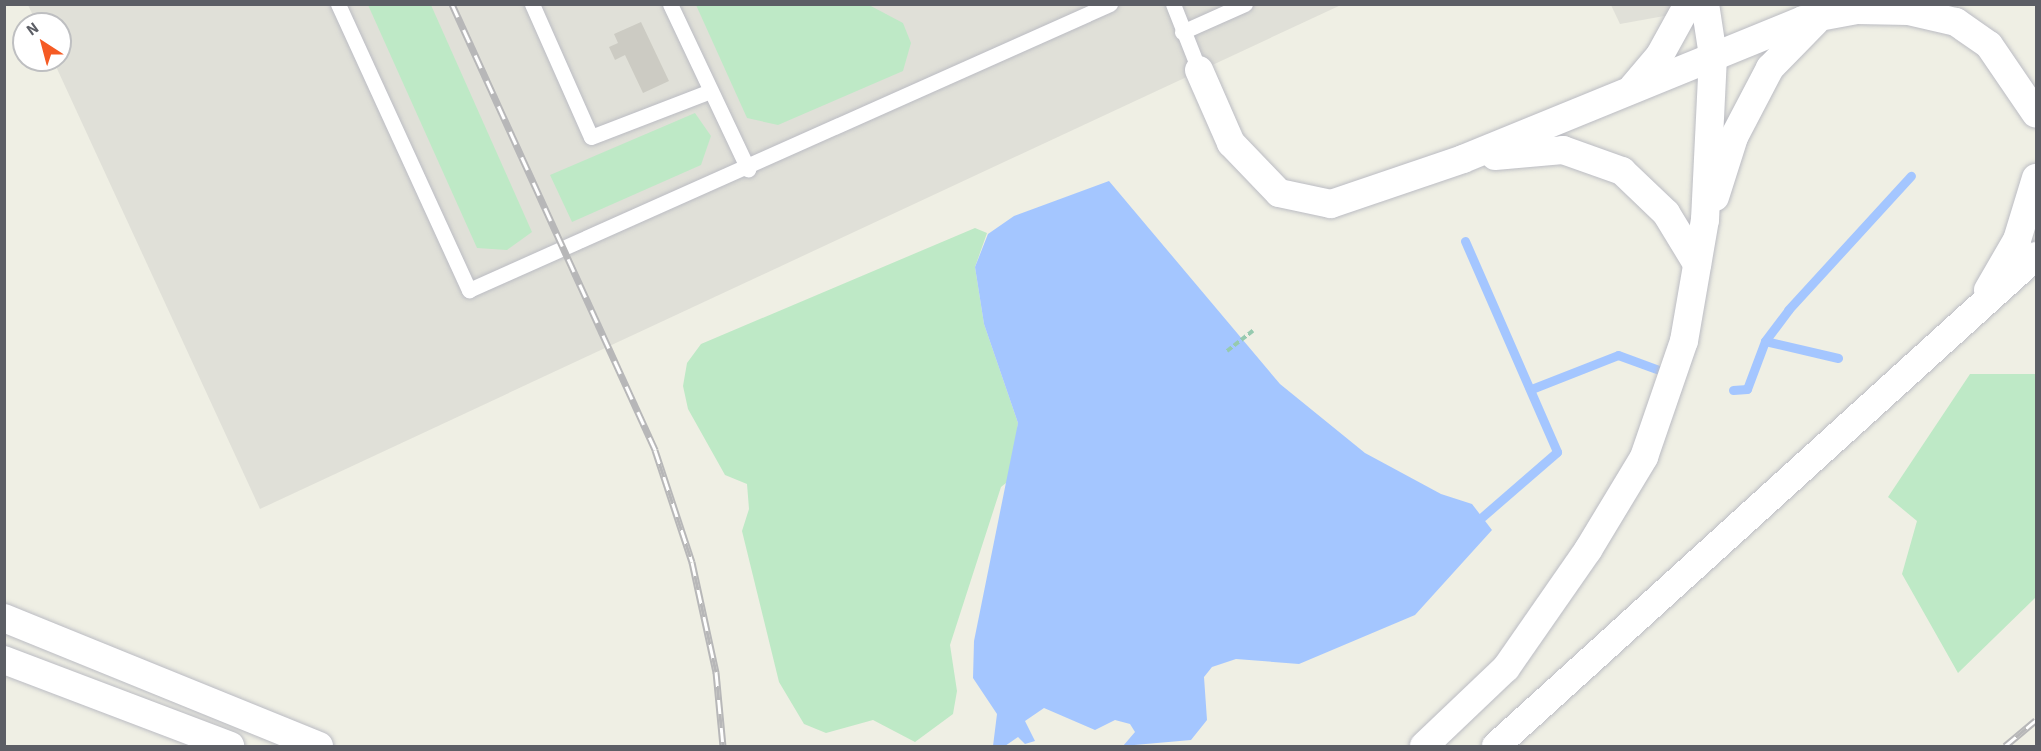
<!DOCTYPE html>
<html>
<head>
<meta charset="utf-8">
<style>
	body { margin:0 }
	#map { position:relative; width:2041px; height:751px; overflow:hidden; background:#efefe4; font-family:"Source Sans 3",sans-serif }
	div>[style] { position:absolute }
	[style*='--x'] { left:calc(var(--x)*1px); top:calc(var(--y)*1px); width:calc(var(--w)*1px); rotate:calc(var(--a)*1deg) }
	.industrial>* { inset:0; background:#e0e0d8 }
	.green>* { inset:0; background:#bee9c6 }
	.water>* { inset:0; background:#a4c6ff }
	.stream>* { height:9px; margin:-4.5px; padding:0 4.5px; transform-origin:4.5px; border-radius:4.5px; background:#a4c6ff }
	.building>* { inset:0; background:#cccbc3 }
	.path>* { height:4px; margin-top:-2px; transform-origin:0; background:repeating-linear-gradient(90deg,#96caaf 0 6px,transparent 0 9px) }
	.roads { filter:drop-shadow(0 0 2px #bbbcc3) drop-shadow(0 0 2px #bbbcc3) }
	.lane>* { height:15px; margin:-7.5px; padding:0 7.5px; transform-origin:7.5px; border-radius:7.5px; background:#fff }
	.street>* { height:28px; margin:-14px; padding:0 14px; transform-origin:14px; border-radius:14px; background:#fff }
	.rail>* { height:7px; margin-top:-3.5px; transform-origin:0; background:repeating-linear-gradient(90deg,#fff 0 14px,#b7b7b8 0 28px); box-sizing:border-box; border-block:2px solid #b7b7b8 }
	span { translate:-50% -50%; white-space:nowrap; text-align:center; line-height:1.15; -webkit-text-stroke:5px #fff; paint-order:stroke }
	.frame { position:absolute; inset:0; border:6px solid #5c5e65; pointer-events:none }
	.north { position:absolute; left:12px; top:12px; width:60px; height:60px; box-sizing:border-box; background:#fff; border:2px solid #bebfc1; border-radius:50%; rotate:324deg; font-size:16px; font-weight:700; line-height:24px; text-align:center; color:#5c5e65 }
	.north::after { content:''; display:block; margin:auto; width:21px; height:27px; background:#f55b24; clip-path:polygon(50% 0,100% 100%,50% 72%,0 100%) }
</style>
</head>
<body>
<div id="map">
	<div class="industrial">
		<div style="clip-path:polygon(28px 5px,1341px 5px,260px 509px,53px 60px,60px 60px,60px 24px,37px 24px)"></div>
		<div style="clip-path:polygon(1611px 5px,1725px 5px,1620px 24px)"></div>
	</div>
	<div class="green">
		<div style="clip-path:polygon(368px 5px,431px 5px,532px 232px,507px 250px,477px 248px)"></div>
		<div style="clip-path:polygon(696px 5px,869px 5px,903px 23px,911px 43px,903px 71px,778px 125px,747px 118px)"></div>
		<div style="clip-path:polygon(695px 113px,711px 136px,701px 165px,572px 222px,550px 175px)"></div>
		<div style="clip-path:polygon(975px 228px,987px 233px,975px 267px,984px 324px,1018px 423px,1011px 479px,1001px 487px,950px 645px,957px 691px,953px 714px,915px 742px,873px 720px,826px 733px,804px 724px,779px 682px,742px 531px,749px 509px,747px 484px,725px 475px,688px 409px,683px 386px,687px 363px,701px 344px)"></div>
		<div style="clip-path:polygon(1970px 374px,2036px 374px,2036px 597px,1958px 673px,1902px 574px,1917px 521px,1888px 497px)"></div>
	</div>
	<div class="water">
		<div style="clip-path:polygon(1109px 181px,1280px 384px,1365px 453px,1441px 494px,1472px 504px,1492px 530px,1415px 615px,1299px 664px,1236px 659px,1212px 667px,1204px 677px,1207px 720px,1191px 740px,1123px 746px,1135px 732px,1130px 724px,1115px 720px,1095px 730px,1044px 708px,1025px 721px,1035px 741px,1025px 744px,1018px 737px,1005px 746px,993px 746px,997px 714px,973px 678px,974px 641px,1018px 423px,984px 324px,975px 267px,988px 234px,1014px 216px)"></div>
	</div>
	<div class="stream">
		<div style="--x:1465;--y:241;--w:230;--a:66.4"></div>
		<div style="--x:1557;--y:452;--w:99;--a:139.1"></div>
		<div style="--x:1765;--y:341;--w:75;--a:13.1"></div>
		<div style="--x:1534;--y:388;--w:90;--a:-21.4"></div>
		<div style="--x:1618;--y:355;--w:44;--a:20.1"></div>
		<div style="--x:1733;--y:390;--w:14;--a:-4"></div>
		<div style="--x:1747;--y:389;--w:51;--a:-69.4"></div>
		<div style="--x:1765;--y:341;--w:39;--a:-53"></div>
		<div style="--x:1788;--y:310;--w:182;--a:-47.5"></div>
	</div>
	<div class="building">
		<div style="clip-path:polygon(641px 22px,669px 81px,643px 93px,625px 55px,615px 60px,609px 47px,618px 43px,614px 34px)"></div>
	</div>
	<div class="path">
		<div style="--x:1227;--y:351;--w:33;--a:-38"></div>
	</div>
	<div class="roads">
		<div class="lane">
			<div style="--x:338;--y:4;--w:315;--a:65.4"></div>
			<div style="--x:469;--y:290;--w:702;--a:-24.05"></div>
			<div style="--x:532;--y:4;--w:145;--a:66.1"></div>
			<div style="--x:591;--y:137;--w:128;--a:-21.1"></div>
			<div style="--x:670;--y:4;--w:183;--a:64.7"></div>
			<div style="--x:1173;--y:4;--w:71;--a:68.5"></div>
			<div style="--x:1182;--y:32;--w:69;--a:-24"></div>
		</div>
		<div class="street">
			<div style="--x:1199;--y:70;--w:80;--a:66.3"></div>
			<div style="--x:1231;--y:143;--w:69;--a:46.2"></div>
			<div style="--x:1279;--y:193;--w:53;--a:11.9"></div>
			<div style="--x:1331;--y:204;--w:139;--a:-18.8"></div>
			<div style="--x:1463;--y:159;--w:367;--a:-22.2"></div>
			<div style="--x:1803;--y:20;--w:55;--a:-10.5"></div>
			<div style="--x:1857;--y:10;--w:52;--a:1.1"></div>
			<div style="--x:1909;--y:11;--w:48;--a:13.2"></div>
			<div style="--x:1956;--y:22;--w:40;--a:34.9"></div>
			<div style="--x:1989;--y:45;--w:83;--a:55.7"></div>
			<div style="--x:1633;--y:87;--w:42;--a:-49.8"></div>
			<div style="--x:1660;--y:55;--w:58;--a:-61.2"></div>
			<div style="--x:1495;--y:156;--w:68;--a:-5"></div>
			<div style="--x:1563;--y:150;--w:63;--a:19.6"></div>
			<div style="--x:1622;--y:171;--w:61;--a:43.7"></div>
			<div style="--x:1666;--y:213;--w:60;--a:58.7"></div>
			<div style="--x:1715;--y:197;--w:63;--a:-72.4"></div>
			<div style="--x:1734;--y:137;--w:78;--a:-62.4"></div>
			<div style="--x:1770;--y:68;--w:64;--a:-45.6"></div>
			<div style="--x:1988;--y:290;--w:58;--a:-59.9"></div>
			<div style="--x:2017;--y:240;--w:65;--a:-73"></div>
			<div style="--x:4;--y:618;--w:340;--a:22.1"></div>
			<div style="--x:4;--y:660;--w:242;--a:20.8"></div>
			<div style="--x:1424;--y:746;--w:113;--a:-43.6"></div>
			<div style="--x:1506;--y:668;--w:144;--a:-55.2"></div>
			<div style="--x:1588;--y:550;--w:109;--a:-58.9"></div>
			<div style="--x:1644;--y:457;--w:123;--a:-71"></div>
			<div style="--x:1684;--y:341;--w:123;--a:-80.2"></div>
			<div style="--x:1705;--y:220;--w:164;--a:-87.2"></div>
			<div style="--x:1713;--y:56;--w:53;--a:-98.7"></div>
			<div style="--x:1496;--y:746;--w:729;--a:-42.22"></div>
		</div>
	</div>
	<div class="rail">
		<div style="--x:452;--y:4;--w:490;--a:65.5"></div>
		<div style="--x:655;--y:450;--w:118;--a:71.7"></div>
		<div style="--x:692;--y:562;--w:113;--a:77.7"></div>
		<div style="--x:716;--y:672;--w:74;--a:84.6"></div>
		<div style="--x:2005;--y:746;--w:40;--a:-40"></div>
	</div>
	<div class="frame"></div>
	<div class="north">N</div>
</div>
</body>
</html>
